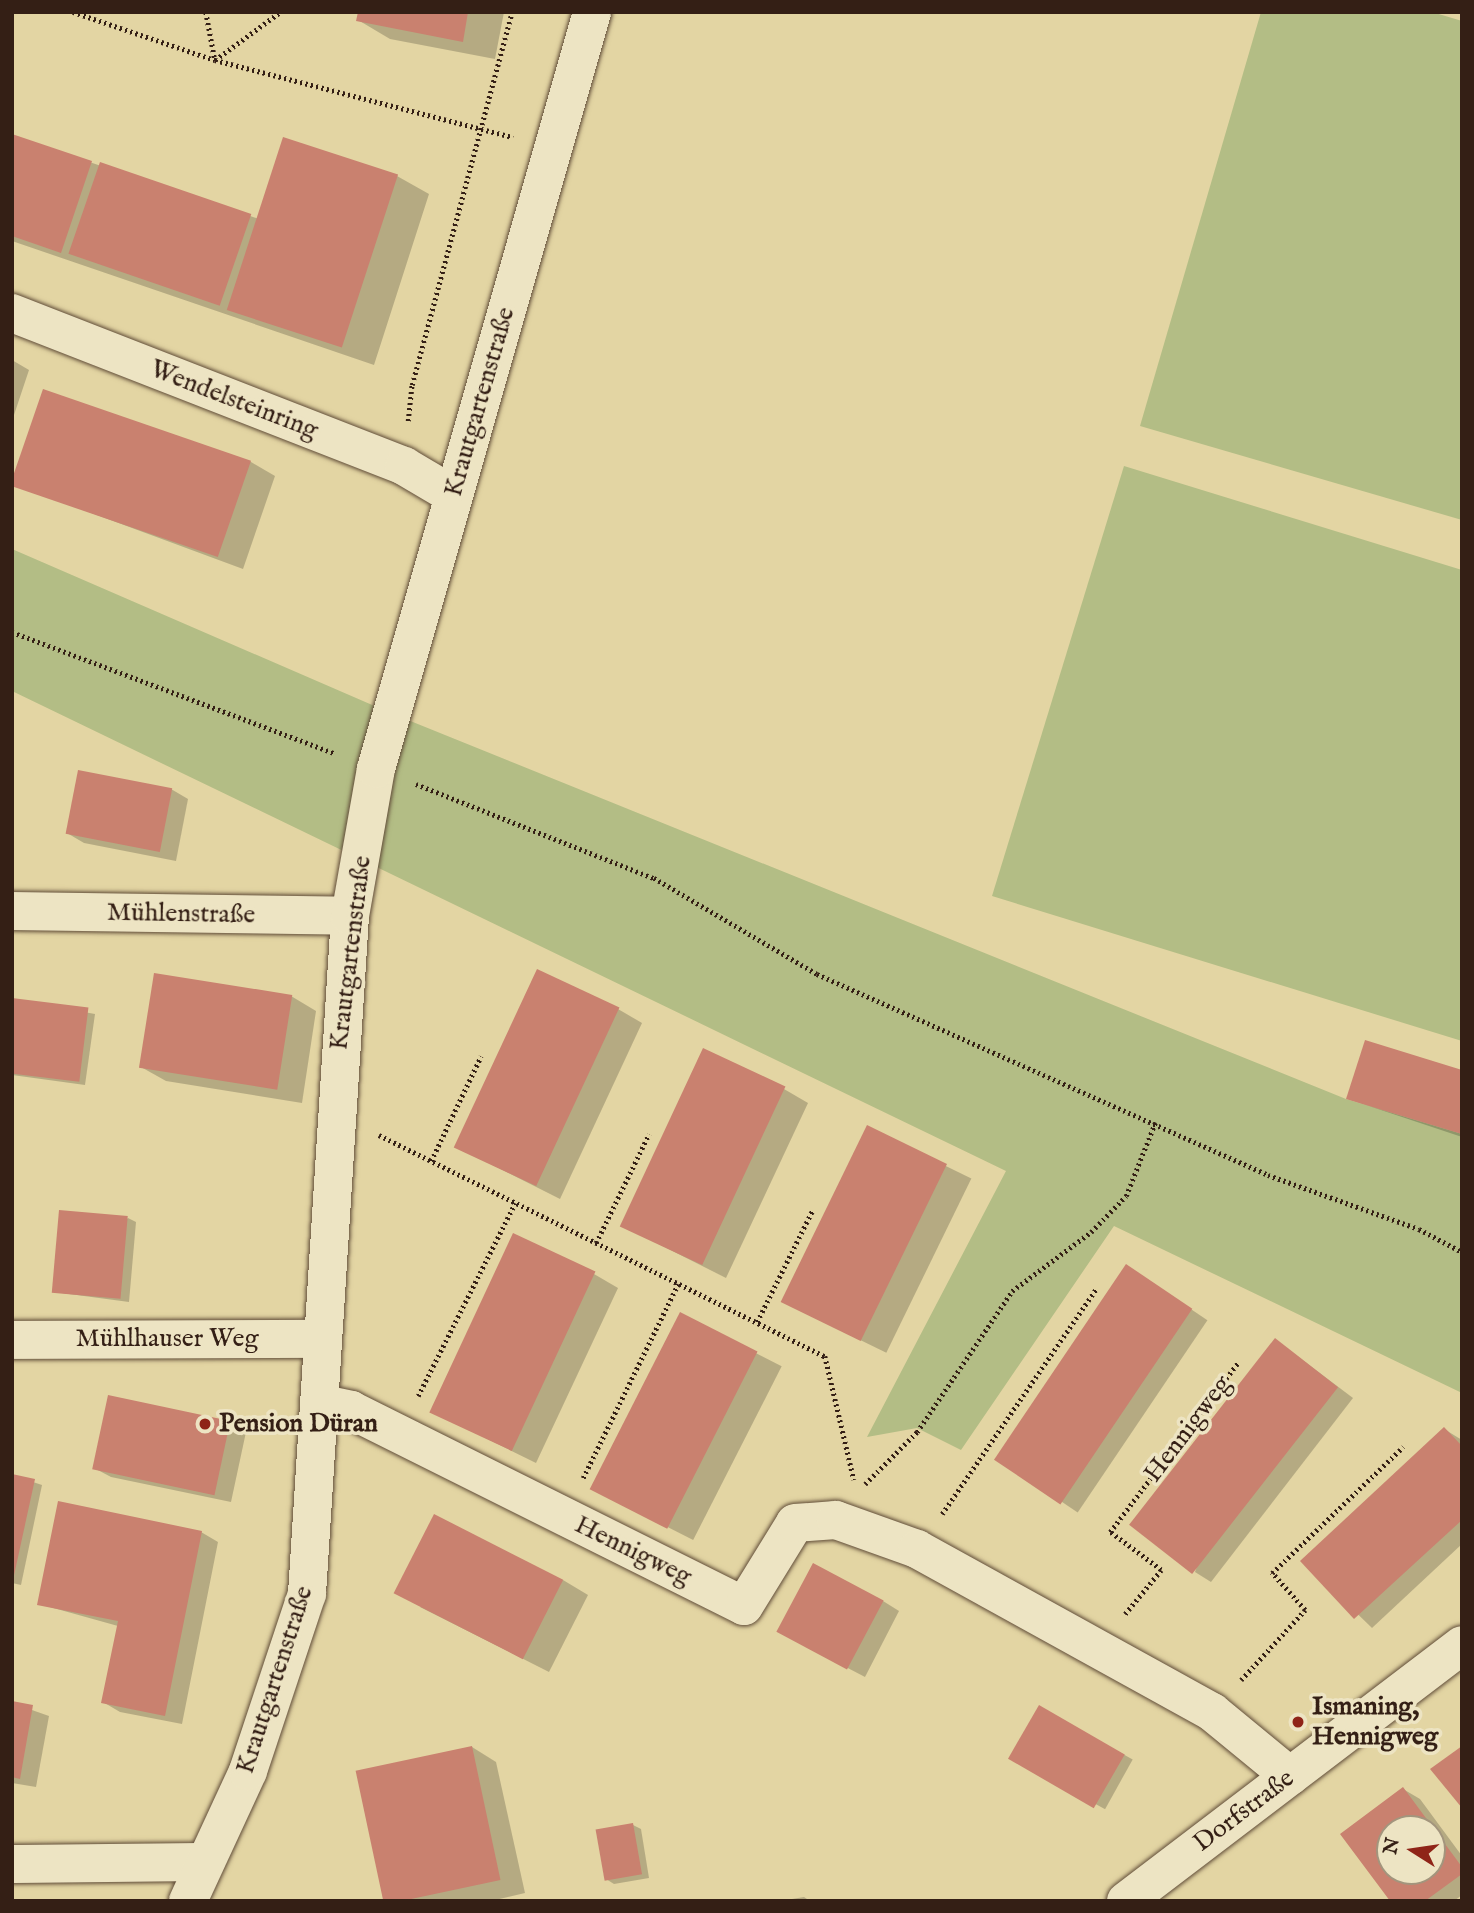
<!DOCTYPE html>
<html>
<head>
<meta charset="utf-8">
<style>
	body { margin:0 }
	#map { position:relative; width:1474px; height:1913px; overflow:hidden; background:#e3d5a3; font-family:"IM FELL English",serif }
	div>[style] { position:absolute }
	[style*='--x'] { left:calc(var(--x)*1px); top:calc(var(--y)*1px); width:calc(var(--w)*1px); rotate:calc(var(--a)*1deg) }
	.green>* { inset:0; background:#b3bd85 }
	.shadow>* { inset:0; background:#0003; transform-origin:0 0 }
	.building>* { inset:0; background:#c9816f; transform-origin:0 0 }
	.path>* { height:4.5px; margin-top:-2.25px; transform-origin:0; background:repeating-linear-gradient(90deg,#341f15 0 2px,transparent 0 5.5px) }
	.roads { filter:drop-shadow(0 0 2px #604c38) drop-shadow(0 0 2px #604c38) }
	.minor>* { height:38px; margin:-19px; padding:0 19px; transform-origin:19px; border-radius:19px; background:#ede4c3 }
	.dots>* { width:19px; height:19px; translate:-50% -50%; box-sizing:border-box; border:4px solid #ede4c3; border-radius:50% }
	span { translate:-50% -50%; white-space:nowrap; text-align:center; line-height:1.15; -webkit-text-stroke:7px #ede4c3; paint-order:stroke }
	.street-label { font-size:26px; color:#341f15 }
	.poi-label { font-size:26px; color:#341f15; font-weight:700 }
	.left { translate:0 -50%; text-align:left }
	.frame { position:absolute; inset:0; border:14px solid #341f15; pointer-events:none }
	.north { position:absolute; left:1376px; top:1815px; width:70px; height:70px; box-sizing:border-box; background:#ede4c3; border:2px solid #a3957d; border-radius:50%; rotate:282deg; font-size:19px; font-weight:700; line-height:28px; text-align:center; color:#341f15 }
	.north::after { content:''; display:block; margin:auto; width:24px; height:32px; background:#8f2418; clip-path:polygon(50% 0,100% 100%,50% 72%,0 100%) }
</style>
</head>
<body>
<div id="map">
	<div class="green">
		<div style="clip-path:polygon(1261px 12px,1432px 12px,1462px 21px,1462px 520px,1140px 426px)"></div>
		<div style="clip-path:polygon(1124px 466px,1462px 570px,1462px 1041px,992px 896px)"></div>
		<div style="clip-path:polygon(12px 549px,393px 714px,1346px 1099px,1462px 1134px,1462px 1393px,1114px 1226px,961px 1450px,917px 1428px,867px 1437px,1006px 1171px,12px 691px)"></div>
	</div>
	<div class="shadow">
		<div style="clip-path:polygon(360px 12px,504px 12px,495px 59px,390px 39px,358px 20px)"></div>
		<div style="clip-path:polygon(12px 136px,259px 219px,397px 176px,429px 194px,374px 365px,12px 241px)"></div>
		<div style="clip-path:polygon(12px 360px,29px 370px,12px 421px)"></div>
		<div style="clip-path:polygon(44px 392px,251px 462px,275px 476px,243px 569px,13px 484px)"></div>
		<div style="clip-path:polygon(171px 789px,188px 799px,176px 861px,84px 843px,67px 833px)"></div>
		<div style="clip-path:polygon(291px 996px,316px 1011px,302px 1103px,166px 1081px,141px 1067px)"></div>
		<div style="clip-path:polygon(12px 999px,95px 1014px,85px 1085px,12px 1075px)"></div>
		<div style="clip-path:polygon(618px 1009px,642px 1023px,560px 1199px,455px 1146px)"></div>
		<div style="clip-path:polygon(1462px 1071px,1462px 1137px,1348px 1099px)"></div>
		<div style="clip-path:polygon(784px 1089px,808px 1103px,726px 1278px,621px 1225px)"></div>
		<div style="left:868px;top:1128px;width:115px;height:194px;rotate:26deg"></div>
		<div style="clip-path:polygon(128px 1218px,136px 1222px,129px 1302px,54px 1292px)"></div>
		<div style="left:1127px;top:1266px;width:97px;height:232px;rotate:34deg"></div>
		<div style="clip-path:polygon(594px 1274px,618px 1288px,536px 1463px,431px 1411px)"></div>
		<div style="left:681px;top:1315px;width:113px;height:195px;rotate:27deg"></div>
		<div style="clip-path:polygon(1276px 1340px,1353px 1398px,1211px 1582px,1195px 1572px)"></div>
		<div style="clip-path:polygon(229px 1423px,246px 1432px,231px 1502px,111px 1477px,94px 1468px)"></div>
		<div style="clip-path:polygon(1444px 1429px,1462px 1440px,1462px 1544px,1372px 1628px,1303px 1561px)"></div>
		<div style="clip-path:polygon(12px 1475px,42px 1485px,21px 1585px,12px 1583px)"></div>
		<div style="clip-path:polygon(201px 1532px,218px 1542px,182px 1724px,120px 1712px,103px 1702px,118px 1626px,39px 1604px)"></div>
		<div style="clip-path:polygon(563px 1580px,588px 1595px,549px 1672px,420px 1607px)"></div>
		<div style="clip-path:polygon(883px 1601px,899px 1611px,865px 1677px,796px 1641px)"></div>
		<div style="clip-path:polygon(12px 1703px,49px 1716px,36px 1787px,12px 1783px)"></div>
		<div style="left:1040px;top:1708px;width:106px;height:57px;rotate:29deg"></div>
		<div style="clip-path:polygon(472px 1747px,496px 1762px,525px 1893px,491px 1901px,386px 1901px,358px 1772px)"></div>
		<div style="clip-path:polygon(evenodd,1403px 1789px,1420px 1799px,1462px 1856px,1462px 1895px,1454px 1901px,1392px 1901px,1343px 1834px,1403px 1789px,1390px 1829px,1432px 1829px,1432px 1871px,1390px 1871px,1390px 1829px)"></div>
		<div style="clip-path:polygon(633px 1825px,641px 1829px,649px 1878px,614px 1884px,606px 1879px)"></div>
		<div style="clip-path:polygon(804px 1897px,810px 1901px,780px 1901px)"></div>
	</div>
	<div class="building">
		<div style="clip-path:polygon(358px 12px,468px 12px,463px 42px,356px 21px)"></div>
		<div style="clip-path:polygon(12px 134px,92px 161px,61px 253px,12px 236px)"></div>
		<div style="left:283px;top:137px;width:121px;height:182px;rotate:18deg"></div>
		<div style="left:100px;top:162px;width:160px;height:97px;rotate:19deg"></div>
		<div style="left:43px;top:389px;width:220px;height:102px;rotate:19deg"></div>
		<div style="left:78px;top:770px;width:96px;height:65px;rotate:11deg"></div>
		<div style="left:537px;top:969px;width:91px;height:197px;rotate:25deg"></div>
		<div style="left:154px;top:973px;width:140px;height:96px;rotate:9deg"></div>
		<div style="left:12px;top:998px;width:77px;height:75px;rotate:7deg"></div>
		<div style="clip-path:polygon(1365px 1040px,1462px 1070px,1462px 1134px,1346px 1099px)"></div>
		<div style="left:703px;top:1048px;width:91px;height:197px;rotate:25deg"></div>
		<div style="left:867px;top:1125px;width:89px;height:197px;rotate:26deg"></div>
		<div style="left:59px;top:1210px;width:69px;height:83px;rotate:5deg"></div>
		<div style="left:513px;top:1233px;width:91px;height:198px;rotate:25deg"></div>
		<div style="left:1126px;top:1264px;width:80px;height:236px;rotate:34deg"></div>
		<div style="left:680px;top:1312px;width:87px;height:199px;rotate:27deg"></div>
		<div style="left:1275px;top:1338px;width:80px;height:237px;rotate:38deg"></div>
		<div style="left:108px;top:1395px;width:125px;height:76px;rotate:12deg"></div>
		<div style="clip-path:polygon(1444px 1427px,1462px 1446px,1462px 1520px,1354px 1619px,1300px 1561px)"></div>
		<div style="clip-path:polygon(12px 1474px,35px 1479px,13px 1580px,12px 1579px)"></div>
		<div style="clip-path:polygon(58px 1501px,202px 1531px,165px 1716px,101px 1703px,118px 1621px,37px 1605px)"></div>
		<div style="left:434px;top:1514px;width:145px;height:89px;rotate:27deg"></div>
		<div style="left:813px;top:1563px;width:80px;height:78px;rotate:28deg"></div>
		<div style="clip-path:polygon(12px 1701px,33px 1705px,20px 1779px,12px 1777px)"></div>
		<div style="left:1039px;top:1705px;width:99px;height:62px;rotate:30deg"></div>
		<div style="left:472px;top:1746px;width:137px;height:119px;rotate:78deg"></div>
		<div style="clip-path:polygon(1462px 1746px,1462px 1808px,1430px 1769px)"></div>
		<div style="clip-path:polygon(evenodd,1403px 1787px,1462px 1867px,1462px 1874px,1425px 1901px,1390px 1901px,1340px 1834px,1403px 1787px,1390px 1829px,1432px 1829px,1432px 1871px,1390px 1871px,1390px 1829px)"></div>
		<div style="left:633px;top:1823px;width:52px;height:38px;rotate:80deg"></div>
	</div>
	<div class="path">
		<div style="--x:73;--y:12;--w:150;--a:18.7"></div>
		<div style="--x:215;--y:60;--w:308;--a:14.5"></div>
		<div style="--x:206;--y:12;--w:49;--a:79.4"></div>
		<div style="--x:215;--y:60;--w:81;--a:-36.4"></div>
		<div style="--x:408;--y:421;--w:36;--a:-84"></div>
		<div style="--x:412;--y:385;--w:386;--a:-75"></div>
		<div style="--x:12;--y:632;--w:346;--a:20.6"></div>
		<div style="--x:416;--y:784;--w:256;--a:21.6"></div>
		<div style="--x:654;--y:878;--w:189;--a:30.5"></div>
		<div style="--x:817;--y:974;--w:494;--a:24"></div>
		<div style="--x:1268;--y:1175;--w:160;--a:19.7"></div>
		<div style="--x:1419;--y:1229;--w:49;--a:28.1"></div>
		<div style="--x:379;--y:1135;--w:498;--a:26.4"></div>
		<div style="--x:825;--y:1356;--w:127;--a:76.8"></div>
		<div style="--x:431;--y:1161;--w:116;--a:-64.5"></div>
		<div style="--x:596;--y:1243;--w:121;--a:-64.1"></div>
		<div style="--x:757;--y:1322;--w:124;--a:-63.6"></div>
		<div style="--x:418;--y:1396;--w:216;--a:-63.3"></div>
		<div style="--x:583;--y:1478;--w:216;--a:-63.9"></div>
		<div style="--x:865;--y:1484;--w:74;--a:-45"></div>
		<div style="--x:917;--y:1432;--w:170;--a:-56"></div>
		<div style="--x:1012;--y:1291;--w:99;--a:-36.8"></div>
		<div style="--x:1091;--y:1232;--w:50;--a:-45.8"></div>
		<div style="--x:1126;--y:1196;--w:79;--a:-68.3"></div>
		<div style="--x:942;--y:1514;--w:273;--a:-55.6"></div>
		<div style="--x:1125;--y:1614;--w:57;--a:-50.7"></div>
		<div style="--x:1161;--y:1570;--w:64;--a:-143.3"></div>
		<div style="--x:1110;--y:1532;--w:212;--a:-52.9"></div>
		<div style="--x:1241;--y:1680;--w:95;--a:-47.6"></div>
		<div style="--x:1305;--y:1610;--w:50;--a:-131.7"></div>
		<div style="--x:1272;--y:1573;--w:182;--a:-43.9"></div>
	</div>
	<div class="roads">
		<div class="minor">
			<div style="--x:12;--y:313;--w:421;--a:21.3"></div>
			<div style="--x:404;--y:466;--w:57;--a:30.6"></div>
			<div style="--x:12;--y:911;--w:338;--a:0.8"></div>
			<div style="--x:12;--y:1340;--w:310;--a:-0.2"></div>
			<div style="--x:319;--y:1403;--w:33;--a:12"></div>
			<div style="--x:351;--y:1410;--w:439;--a:26.5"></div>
			<div style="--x:744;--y:1606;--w:97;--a:-58.4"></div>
			<div style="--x:795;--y:1523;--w:41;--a:-4.2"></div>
			<div style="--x:836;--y:1520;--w:86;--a:19.7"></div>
			<div style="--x:917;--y:1549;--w:337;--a:28.9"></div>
			<div style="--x:1212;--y:1712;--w:101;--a:39.4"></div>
			<div style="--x:12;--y:1864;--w:193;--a:-0.6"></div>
			<div style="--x:188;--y:1901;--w:143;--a:-65.2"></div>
			<div style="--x:248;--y:1771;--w:187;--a:-71.6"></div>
			<div style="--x:307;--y:1594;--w:679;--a:-86.37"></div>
			<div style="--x:350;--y:916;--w:149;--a:-80"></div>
			<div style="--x:376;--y:769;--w:787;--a:-74.07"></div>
			<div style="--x:1126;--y:1901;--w:422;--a:-37.3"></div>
		</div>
	</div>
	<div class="dots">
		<div style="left:205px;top:1424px;background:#8f2418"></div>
		<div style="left:1298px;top:1722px;background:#8f2418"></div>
	</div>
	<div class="street-label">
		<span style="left:234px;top:400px;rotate:21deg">Wendelsteinring</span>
		<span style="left:480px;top:402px;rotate:-74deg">Krautgartenstraße</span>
		<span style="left:181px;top:914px;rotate:1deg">Mühlenstraße</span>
		<span style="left:351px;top:953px;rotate:-83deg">Krautgartenstraße</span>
		<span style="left:167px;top:1339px">Mühlhauser Weg</span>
		<span style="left:1188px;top:1429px;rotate:-53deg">Hennigweg</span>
		<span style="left:633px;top:1551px;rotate:26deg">Hennigweg</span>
		<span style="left:275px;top:1680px;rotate:-72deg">Krautgartenstraße</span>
		<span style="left:1244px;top:1811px;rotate:-37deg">Dorfstraße</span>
	</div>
	<div class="poi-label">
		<span class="left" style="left:219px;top:1424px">Pension Düran</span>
		<span class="left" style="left:1312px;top:1722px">Ismaning,<br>Hennigweg</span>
	</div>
	<div class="frame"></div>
	<div class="north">N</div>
</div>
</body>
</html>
